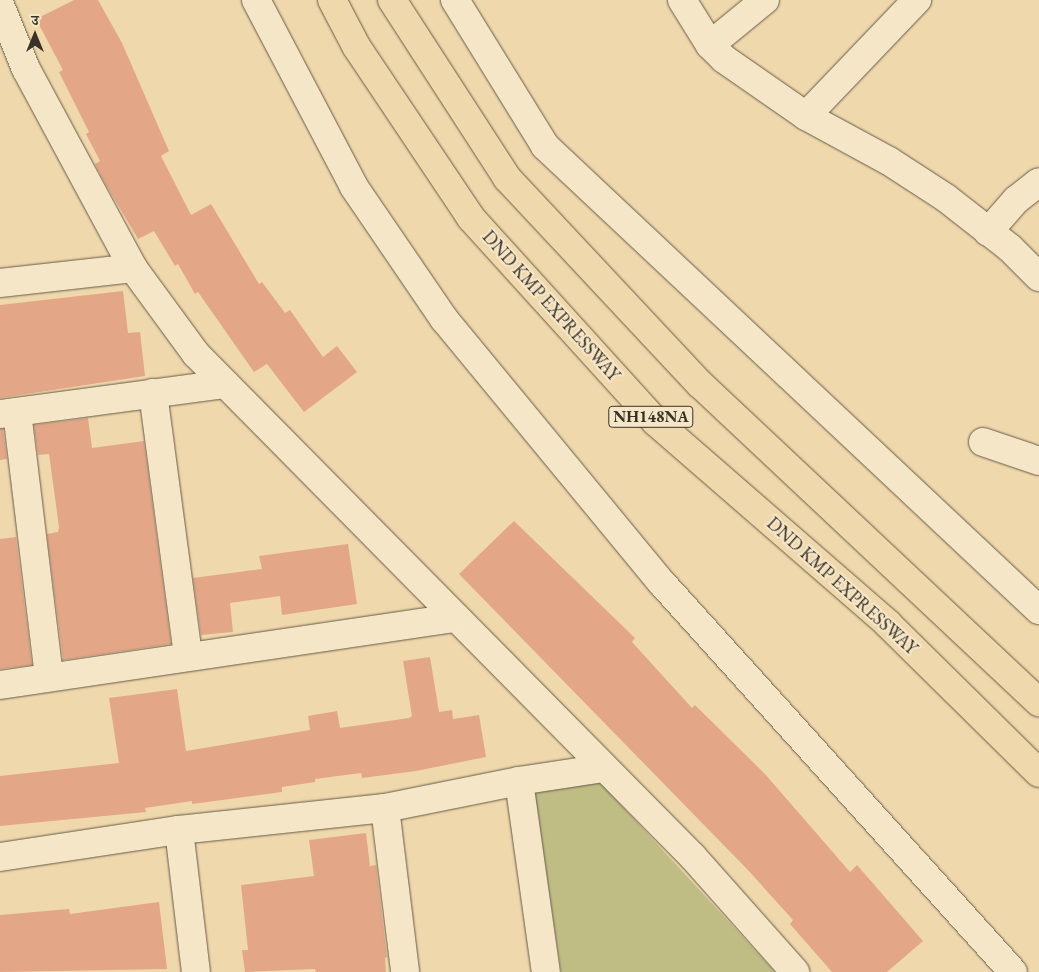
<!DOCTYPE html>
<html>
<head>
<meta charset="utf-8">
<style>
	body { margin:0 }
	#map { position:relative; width:1039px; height:972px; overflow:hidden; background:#efd8ab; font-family:"EB Garamond","Noto Serif Devanagari",serif }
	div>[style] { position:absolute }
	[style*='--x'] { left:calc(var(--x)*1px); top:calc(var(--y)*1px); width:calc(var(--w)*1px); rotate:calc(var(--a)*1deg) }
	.green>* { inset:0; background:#bfbd84 }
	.building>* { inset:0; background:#e3a787 }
	.roads { filter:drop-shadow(0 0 1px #675b48) drop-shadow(0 0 1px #675b48) }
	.minor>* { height:28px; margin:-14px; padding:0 14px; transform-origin:14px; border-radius:14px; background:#f5e6c8 }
	.highway>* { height:28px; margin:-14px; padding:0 14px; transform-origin:14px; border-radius:14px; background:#efd8ab }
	span { translate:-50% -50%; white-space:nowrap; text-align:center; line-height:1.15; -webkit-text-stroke:4.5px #f5e6c8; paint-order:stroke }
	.shield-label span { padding:1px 4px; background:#f5e6c8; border:1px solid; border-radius:4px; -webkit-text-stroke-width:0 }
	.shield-label { font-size:16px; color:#3a3127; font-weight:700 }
	.street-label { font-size:18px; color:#3a3127 }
	.north { position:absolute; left:10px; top:10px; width:50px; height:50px; -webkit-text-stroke:4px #f5e6c8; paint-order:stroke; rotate:0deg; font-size:14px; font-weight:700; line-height:20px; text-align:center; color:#3a3127 }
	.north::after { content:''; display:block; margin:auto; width:18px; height:22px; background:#3a3127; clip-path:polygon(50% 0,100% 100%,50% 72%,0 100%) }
</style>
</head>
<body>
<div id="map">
	<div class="green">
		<div style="clip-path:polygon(599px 781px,775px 972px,561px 972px,534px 790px)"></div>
	</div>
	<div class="building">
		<div style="clip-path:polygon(74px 0,98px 0,122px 43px,169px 151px,161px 156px,191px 215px,211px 204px,259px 284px,262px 282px,285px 313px,290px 310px,323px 357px,337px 346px,357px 372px,304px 412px,267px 364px,254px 372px,198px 292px,195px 294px,178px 264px,175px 266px,154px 231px,138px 239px,106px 185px,95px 164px,100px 161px,86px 134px,89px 132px,59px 72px,63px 70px,36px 19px)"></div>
		<div style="clip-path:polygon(123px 291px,128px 333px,140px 332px,145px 376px,0 398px,0 305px)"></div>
		<div style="clip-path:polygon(88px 418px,92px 448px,144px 441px,171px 644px,63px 660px,47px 534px,58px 532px,59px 527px,49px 454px,38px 455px,34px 425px)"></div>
		<div style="clip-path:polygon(0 429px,3px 429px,7px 459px,0 460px)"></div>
		<div style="clip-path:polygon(514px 521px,635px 638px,632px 642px,692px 708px,695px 705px,765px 774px,850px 872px,857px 865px,923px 941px,887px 972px,832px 972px,790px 924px,793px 920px,747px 869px,459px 574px)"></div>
		<div style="clip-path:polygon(16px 537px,32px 665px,0 669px,0 539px)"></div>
		<div style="clip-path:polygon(348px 544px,357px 604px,282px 615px,280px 596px,230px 603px,233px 632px,201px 635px,193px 578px,262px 569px,259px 556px)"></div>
		<div style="clip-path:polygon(430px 657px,439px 712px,452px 710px,453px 719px,479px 715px,486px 757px,416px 771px,362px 778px,361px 773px,315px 779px,315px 782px,282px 787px,282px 792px,192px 804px,192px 801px,145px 808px,146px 812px,0 826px,0 776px,119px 763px,109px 698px,177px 689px,186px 751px,310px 730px,308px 716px,337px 711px,340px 728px,409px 718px,412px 716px,403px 661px)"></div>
		<div style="clip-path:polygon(366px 833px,370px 866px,376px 865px,387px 957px,385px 958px,386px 972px,316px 972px,315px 969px,245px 972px,242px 950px,248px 950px,241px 885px,314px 876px,309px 840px)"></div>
		<div style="clip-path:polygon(159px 902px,167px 969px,0 972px,0 915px,69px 909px,70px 914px)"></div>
	</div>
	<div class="roads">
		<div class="minor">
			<div style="--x:256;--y:0;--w:211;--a:62.3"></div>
			<div style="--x:354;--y:187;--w:160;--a:55.7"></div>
			<div style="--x:444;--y:319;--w:341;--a:50.5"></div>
			<div style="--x:661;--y:582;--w:525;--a:47.93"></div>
			<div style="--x:455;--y:0;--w:172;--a:58.3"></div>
			<div style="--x:545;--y:146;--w:678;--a:43.21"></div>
			<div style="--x:682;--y:0;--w:53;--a:58.1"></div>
			<div style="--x:710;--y:45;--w:20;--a:45"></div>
			<div style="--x:724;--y:59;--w:100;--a:34.8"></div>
			<div style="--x:806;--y:116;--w:94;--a:28.5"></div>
			<div style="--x:889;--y:161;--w:68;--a:33"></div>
			<div style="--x:946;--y:198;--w:81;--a:38"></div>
			<div style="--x:1010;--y:248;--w:41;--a:45"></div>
			<div style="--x:0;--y:5;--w:69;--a:67.9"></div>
			<div style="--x:26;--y:69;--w:226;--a:61.7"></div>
			<div style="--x:133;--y:268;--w:107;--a:53.8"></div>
			<div style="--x:196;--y:354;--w:707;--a:45.34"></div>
			<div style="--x:693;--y:857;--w:154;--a:48.4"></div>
			<div style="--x:710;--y:45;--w:71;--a:-39.3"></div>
			<div style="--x:806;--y:116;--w:161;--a:-46.3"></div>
			<div style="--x:988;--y:232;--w:43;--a:-48.8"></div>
			<div style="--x:1016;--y:200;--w:29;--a:-38"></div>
			<div style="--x:0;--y:283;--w:134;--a:-6.4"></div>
			<div style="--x:153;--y:393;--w:266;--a:82.4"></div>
			<div style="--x:17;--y:412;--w:267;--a:83.1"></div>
			<div style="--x:0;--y:414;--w:227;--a:-7.6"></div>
			<div style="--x:983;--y:442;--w:59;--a:18.7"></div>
			<div style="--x:0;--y:685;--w:461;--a:-8.4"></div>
			<div style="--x:519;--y:781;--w:193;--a:82"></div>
			<div style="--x:385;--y:808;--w:165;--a:83"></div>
			<div style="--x:179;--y:830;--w:143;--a:83.2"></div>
			<div style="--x:0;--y:857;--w:181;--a:-8.6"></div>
			<div style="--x:179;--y:830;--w:207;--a:-6.1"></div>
			<div style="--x:385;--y:808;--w:137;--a:-11.4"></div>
			<div style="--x:519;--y:781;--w:86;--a:-8.7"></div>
		</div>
		<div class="highway">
			<div style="--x:332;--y:0;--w:52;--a:62.4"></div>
			<div style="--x:356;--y:46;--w:207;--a:56.2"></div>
			<div style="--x:471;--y:218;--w:275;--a:47.8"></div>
			<div style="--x:656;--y:422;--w:308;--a:41"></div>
			<div style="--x:888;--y:624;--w:212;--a:44.6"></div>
			<div style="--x:392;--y:0;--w:212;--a:57.1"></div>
			<div style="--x:507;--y:178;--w:282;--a:46.9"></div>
			<div style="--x:700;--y:384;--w:465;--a:43.2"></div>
		</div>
	</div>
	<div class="shield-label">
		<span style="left:651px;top:417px">NH148NA</span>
	</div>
	<div class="street-label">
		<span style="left:551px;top:306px;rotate:48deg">DND KMP EXPRESSWAY</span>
		<span style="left:842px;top:586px;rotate:42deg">DND KMP EXPRESSWAY</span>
	</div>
	<div class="north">उ</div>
</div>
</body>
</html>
